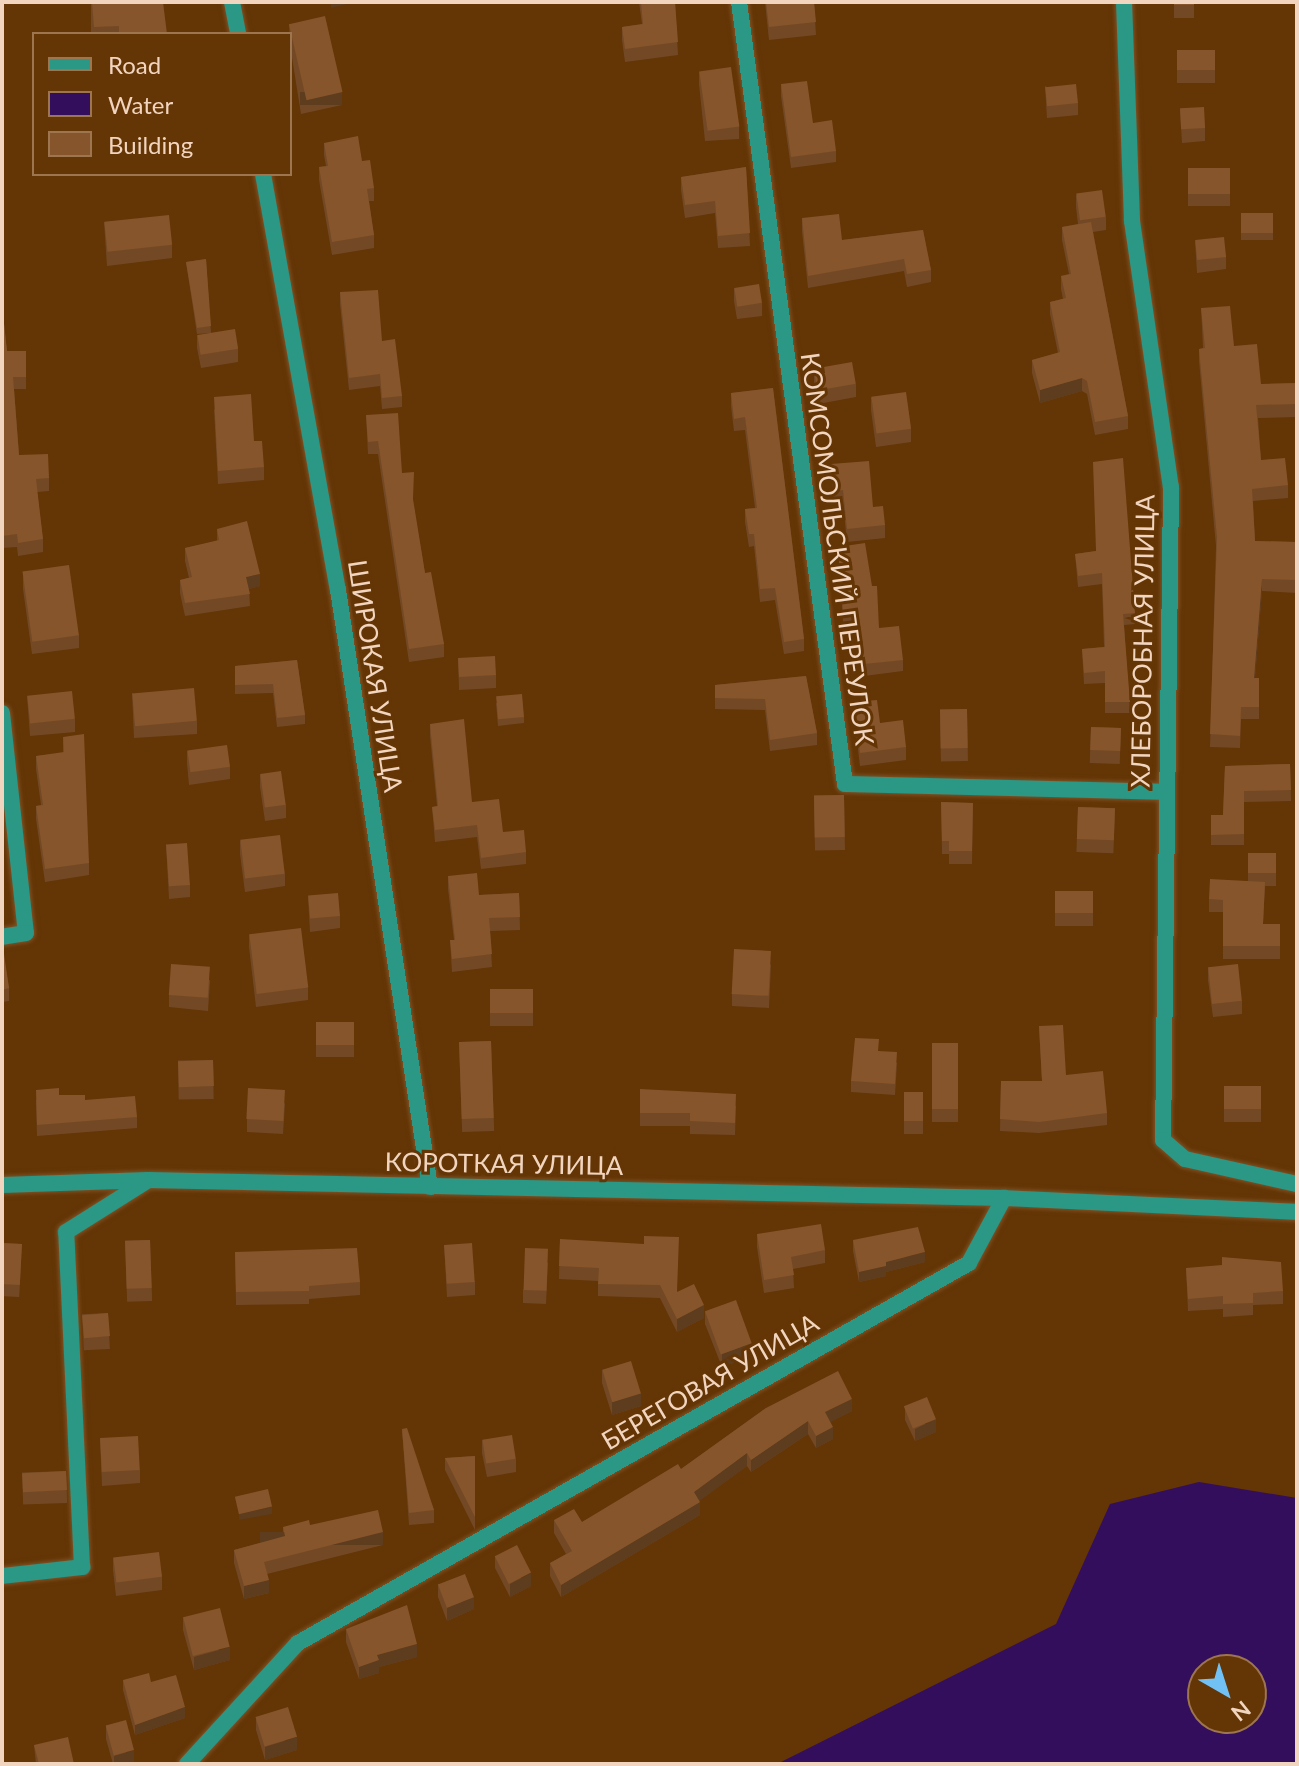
<!DOCTYPE html>
<html>
<head>
<meta charset="utf-8">
<style>
	body { margin:0 }
	#map { position:relative; width:1299px; height:1766px; overflow:hidden; background:#643505; font-family:Lato,sans-serif }
	div>[style] { position:absolute }
	[style*='--x'] { left:calc(var(--x)*1px); top:calc(var(--y)*1px); width:calc(var(--w)*1px); rotate:calc(var(--a)*1deg) }
	.water>* { inset:0; background:#330e5d }
	.roads { filter:drop-shadow(0 0 2px #7e5226) drop-shadow(0 0 2px #7e5226) }
	.street>* { height:16px; margin:-8px; padding:0 8px; transform-origin:8px; border-radius:8px; background:#2b9785 }
	.wall>* { inset:0; background:#734925; transform-origin:0 0 }
	.shaded-wall>* { inset:0; background:#5e3c1e; transform-origin:0 0 }
	.building>* { inset:0; background:#86552b; transform-origin:0 0 }
	span { translate:-50% -50%; white-space:nowrap; text-align:center; line-height:1.15; -webkit-text-stroke:6px #643505; paint-order:stroke }
	.street-label { font-size:26px; color:#f2d5bf }
	.frame { position:absolute; inset:0; border:4px solid #f2d5bf; pointer-events:none }
	.legend { position:absolute; left:32px; top:32px; width:260px; height:144px; box-sizing:border-box; background:#643505; border:2px solid #9d754f; margin:0; padding:10px 14px; list-style:none; font-size:24px; color:#f2d5bf }
	.legend li { display:flex; align-items:center; gap:16px; height:40px }
	.legend b { width:40px; border:2px solid #9d754f }
	.north { position:absolute; left:1187px; top:1654px; width:80px; height:80px; box-sizing:border-box; background:#643505; border:2px solid #9d754f; border-radius:50%; rotate:141deg; font-size:22px; font-weight:700; line-height:32px; text-align:center; color:#f2d5bf }
	.north::after { content:''; display:block; margin:auto; width:28px; height:36px; background:#72c1f5; clip-path:polygon(50% 0,100% 100%,50% 72%,0 100%) }
</style>
</head>
<body>
<div id="map">
	<div class="water">
		<div style="clip-path:polygon(evenodd,1199px 1482px,1297px 1498px,1297px 1764px,777px 1764px,1056px 1624px,1110px 1504px,1199px 1482px,1203px 1670px,1251px 1670px,1251px 1718px,1203px 1718px,1203px 1670px)"></div>
	</div>
	<div class="roads">
		<div class="street">
			<div style="--x:232;--y:2;--w:33;--a:79"></div>
			<div style="--x:739;--y:2;--w:789;--a:82.28"></div>
			<div style="--x:845;--y:784;--w:319;--a:1.4"></div>
			<div style="--x:1124;--y:2;--w:219;--a:87.9"></div>
			<div style="--x:1132;--y:221;--w:269;--a:81.7"></div>
			<div style="--x:1171;--y:487;--w:653;--a:90.7"></div>
			<div style="--x:1163;--y:1140;--w:29;--a:41"></div>
			<div style="--x:1185;--y:1159;--w:115;--a:12.6"></div>
			<div style="--x:263;--y:174;--w:423;--a:79.8"></div>
			<div style="--x:338;--y:590;--w:604;--a:81.24"></div>
			<div style="--x:2;--y:713;--w:221;--a:83.8"></div>
			<div style="--x:26;--y:933;--w:24;--a:171"></div>
			<div style="--x:2;--y:1185;--w:146;--a:-2"></div>
			<div style="--x:148;--y:1180;--w:856;--a:1.2"></div>
			<div style="--x:2;--y:1576;--w:81;--a:-6.4"></div>
			<div style="--x:82;--y:1567;--w:335;--a:-92.7"></div>
			<div style="--x:66;--y:1232;--w:96;--a:-32.2"></div>
			<div style="--x:187;--y:1764;--w:164;--a:-47.5"></div>
			<div style="--x:298;--y:1643;--w:771;--a:-29.52"></div>
			<div style="--x:969;--y:1263;--w:74;--a:-61.7"></div>
			<div style="--x:1004;--y:1198;--w:293;--a:2.7"></div>
		</div>
	</div>
	<div class="wall">
		<div style="left:91px;top:2px;width:72px;height:32px"></div>
		<div style="clip-path:polygon(639px 2px,675px 2px,678px 55px,625px 62px,622px 40px,622px 27px,642px 24px)"></div>
		<div style="clip-path:polygon(765px 2px,814px 2px,816px 35px,769px 40px)"></div>
		<div style="left:1174px;top:2px;width:20px;height:16px"></div>
		<div style="clip-path:polygon(289px 24px,342px 105px,301px 114px,290px 45px)"></div>
		<div style="left:1177px;top:50px;width:38px;height:33px"></div>
		<div style="clip-path:polygon(699px 71px,739px 126px,739px 139px,705px 141px,699px 84px)"></div>
		<div style="clip-path:polygon(781px 84px,836px 151px,836px 162px,791px 168px,781px 96px)"></div>
		<div style="clip-path:polygon(1045px 86px,1078px 103px,1078px 115px,1047px 118px)"></div>
		<div style="clip-path:polygon(1180px 109px,1205px 128px,1205px 141px,1182px 143px)"></div>
		<div style="clip-path:polygon(324px 143px,362px 161px,374px 188px,374px 201px,369px 201px,374px 235px,374px 248px,332px 255px,319px 180px,319px 167px,326px 166px,324px 155px)"></div>
		<div style="clip-path:polygon(746px 167px,750px 246px,718px 248px,715px 213px,685px 218px,681px 190px,681px 177px)"></div>
		<div style="left:1230px;top:168px;width:38px;height:42px;rotate:90deg"></div>
		<div style="clip-path:polygon(1076px 195px,1106px 217px,1106px 230px,1093px 232px,1128px 416px,1128px 429px,1095px 435px,1087px 394px,1082px 391px,1040px 403px,1032px 373px,1032px 360px,1058px 353px,1050px 314px,1050px 302px,1063px 299px,1061px 289px,1061px 276px,1069px 274px,1062px 240px,1062px 227px,1078px 224px,1076px 207px)"></div>
		<div style="left:1273px;top:213px;width:27px;height:32px;rotate:90deg"></div>
		<div style="clip-path:polygon(802px 218px,842px 240px,923px 230px,931px 270px,931px 282px,907px 287px,904px 271px,808px 288px,802px 231px)"></div>
		<div style="clip-path:polygon(104px 222px,172px 245px,172px 258px,107px 266px)"></div>
		<div style="clip-path:polygon(1195px 241px,1226px 257px,1226px 269px,1197px 273px)"></div>
		<div style="clip-path:polygon(206px 259px,211px 333px,197px 334px,186px 262px)"></div>
		<div style="clip-path:polygon(734px 288px,762px 303px,762px 316px,737px 319px,734px 301px)"></div>
		<div style="clip-path:polygon(340px 292px,382px 341px,402px 396px,402px 407px,382px 409px,380px 386px,349px 390px,340px 304px)"></div>
		<div style="clip-path:polygon(2px 305px,7px 351px,26px 351px,26px 389px,14px 389px,19px 455px,49px 478px,49px 491px,37px 492px,43px 539px,43px 552px,18px 556px,17px 547px,2px 548px)"></div>
		<div style="clip-path:polygon(1201px 308px,1234px 346px,1261px 384px,1297px 383px,1297px 417px,1258px 418px,1261px 460px,1288px 485px,1288px 498px,1253px 501px,1255px 541px,1297px 542px,1297px 593px,1262px 591px,1255px 678px,1259px 678px,1259px 719px,1241px 719px,1240px 748px,1210px 747px,1216px 546px,1199px 361px,1199px 349px,1203px 348px)"></div>
		<div style="clip-path:polygon(197px 335px,238px 349px,238px 362px,201px 368px,197px 348px)"></div>
		<div style="clip-path:polygon(814px 369px,856px 384px,856px 397px,818px 404px,814px 382px)"></div>
		<div style="clip-path:polygon(773px 388px,804px 639px,804px 651px,784px 654px,775px 600px,760px 602px,754px 546px,749px 547px,745px 522px,745px 509px,755px 508px,745px 430px,734px 431px,731px 406px,731px 393px)"></div>
		<div style="clip-path:polygon(871px 397px,911px 429px,911px 442px,876px 447px,871px 410px)"></div>
		<div style="clip-path:polygon(214px 409px,254px 441px,264px 467px,264px 480px,218px 484px)"></div>
		<div style="clip-path:polygon(366px 415px,402px 473px,413px 502px,425px 573px,444px 644px,444px 657px,409px 662px,378px 454px,368px 454px)"></div>
		<div style="clip-path:polygon(831px 464px,873px 507px,885px 525px,885px 538px,847px 542px,843px 503px,834px 504px)"></div>
		<div style="clip-path:polygon(217px 529px,260px 586px,249px 589px,250px 606px,185px 616px,180px 593px,180px 580px,189px 578px,185px 561px,185px 548px,217px 541px)"></div>
		<div style="clip-path:polygon(838px 547px,879px 628px,903px 660px,903px 671px,864px 676px,858px 621px,843px 622px)"></div>
		<div style="clip-path:polygon(1096px 551px,1135px 613px,1135px 624px,1124px 625px,1130px 713px,1105px 713px,1105px 683px,1084px 684px,1082px 649px,1104px 647px,1102px 584px,1078px 587px,1075px 554px)"></div>
		<div style="clip-path:polygon(23px 576px,79px 635px,79px 648px,32px 654px,23px 589px)"></div>
		<div style="clip-path:polygon(458px 658px,496px 675px,496px 688px,459px 690px)"></div>
		<div style="clip-path:polygon(297px 660px,305px 715px,305px 724px,277px 727px,273px 693px,235px 694px,235px 666px)"></div>
		<div style="clip-path:polygon(806px 676px,817px 733px,817px 745px,770px 751px,765px 710px,715px 709px,715px 685px)"></div>
		<div style="clip-path:polygon(132px 693px,197px 721px,197px 734px,134px 738px)"></div>
		<div style="clip-path:polygon(27px 696px,75px 719px,75px 732px,30px 736px)"></div>
		<div style="clip-path:polygon(854px 702px,880px 723px,906px 747px,906px 760px,860px 766px,854px 715px)"></div>
		<div style="clip-path:polygon(496px 703px,524px 717px,524px 723px,498px 726px)"></div>
		<div style="left:967px;top:709px;width:52px;height:27px;rotate:89deg"></div>
		<div style="clip-path:polygon(430px 724px,472px 802px,503px 832px,526px 852px,526px 864px,481px 869px,477px 837px,435px 842px,432px 807px,437px 806px,430px 736px)"></div>
		<div style="left:1091px;top:727px;width:30px;height:36px;rotate:2deg"></div>
		<div style="clip-path:polygon(63px 737px,89px 863px,89px 875px,45px 882px,36px 819px,36px 806px,41px 805px,36px 769px,36px 756px,63px 753px)"></div>
		<div style="clip-path:polygon(187px 751px,230px 767px,230px 779px,189px 785px,187px 763px)"></div>
		<div style="clip-path:polygon(1290px 764px,1291px 801px,1244px 802px,1244px 845px,1211px 845px,1211px 815px,1223px 815px,1225px 766px)"></div>
		<div style="clip-path:polygon(260px 774px,286px 805px,286px 818px,265px 821px,260px 787px)"></div>
		<div style="left:844px;top:795px;width:55px;height:30px;rotate:89deg"></div>
		<div style="clip-path:polygon(941px 802px,973px 803px,972px 864px,949px 864px,949px 854px,942px 854px)"></div>
		<div style="left:1078px;top:807px;width:37px;height:45px;rotate:2deg"></div>
		<div style="clip-path:polygon(240px 841px,285px 874px,285px 886px,245px 892px,240px 854px)"></div>
		<div style="clip-path:polygon(166px 844px,190px 885px,190px 897px,169px 899px)"></div>
		<div style="clip-path:polygon(1276px 853px,1276px 886px,1265px 886px,1263px 924px,1280px 924px,1280px 959px,1223px 959px,1223px 912px,1209px 912px,1209px 899px,1248px 881px,1248px 854px)"></div>
		<div style="clip-path:polygon(448px 876px,479px 895px,519px 893px,520px 930px,490px 931px,492px 967px,452px 972px,450px 940px,454px 940px,448px 889px)"></div>
		<div style="left:1093px;top:891px;width:35px;height:38px;rotate:90deg"></div>
		<div style="clip-path:polygon(308px 896px,340px 916px,340px 928px,310px 932px)"></div>
		<div style="clip-path:polygon(249px 934px,308px 988px,308px 1000px,256px 1007px,249px 947px)"></div>
		<div style="clip-path:polygon(2px 947px,9px 988px,9px 1001px,2px 1002px)"></div>
		<div style="clip-path:polygon(771px 964px,769px 1008px,732px 1006px,732px 994px)"></div>
		<div style="clip-path:polygon(1208px 967px,1242px 1001px,1242px 1014px,1213px 1017px,1208px 980px)"></div>
		<div style="clip-path:polygon(210px 980px,208px 1011px,169px 1007px,169px 995px)"></div>
		<div style="left:490px;top:989px;width:43px;height:37px"></div>
		<div style="left:354px;top:1022px;width:35px;height:38px;rotate:90deg"></div>
		<div style="clip-path:polygon(1039px 1026px,1066px 1075px,1107px 1113px,1107px 1125px,1039px 1133px,1000px 1131px,1001px 1081px,1042px 1081px)"></div>
		<div style="left:491px;top:1041px;width:90px;height:32px;rotate:88deg"></div>
		<div style="left:932px;top:1043px;width:26px;height:79px"></div>
		<div style="clip-path:polygon(879px 1051px,897px 1063px,895px 1095px,851px 1092px,851px 1081px)"></div>
		<div style="left:213px;top:1060px;width:39px;height:35px;rotate:89deg"></div>
		<div style="left:1224px;top:1086px;width:37px;height:36px"></div>
		<div style="clip-path:polygon(640px 1089px,736px 1106px,735px 1135px,690px 1134px,690px 1126px,640px 1126px)"></div>
		<div style="left:904px;top:1092px;width:19px;height:42px"></div>
		<div style="clip-path:polygon(36px 1100px,85px 1100px,137px 1117px,137px 1128px,37px 1136px)"></div>
		<div style="clip-path:polygon(285px 1103px,283px 1134px,247px 1132px,247px 1119px)"></div>
		<div style="clip-path:polygon(757px 1234px,825px 1250px,825px 1263px,793px 1269px,794px 1288px,764px 1293px,757px 1247px)"></div>
		<div style="clip-path:polygon(560px 1239px,678px 1292px,704px 1318px,677px 1332px,660px 1298px,598px 1296px,598px 1281px,559px 1279px)"></div>
		<div style="left:150px;top:1240px;width:61px;height:25px;rotate:88deg"></div>
		<div style="clip-path:polygon(853px 1240px,925px 1262px,886px 1272px,886px 1276px,859px 1282px,853px 1251px)"></div>
		<div style="left:2px;top:1243px;width:20px;height:53px;rotate:3deg"></div>
		<div style="clip-path:polygon(444px 1245px,475px 1282px,475px 1295px,447px 1297px)"></div>
		<div style="clip-path:polygon(235px 1252px,360px 1282px,360px 1295px,309px 1299px,309px 1304px,236px 1305px)"></div>
		<div style="clip-path:polygon(548px 1262px,546px 1304px,523px 1303px,523px 1290px)"></div>
		<div style="clip-path:polygon(1186px 1268px,1283px 1291px,1283px 1304px,1253px 1305px,1253px 1315px,1223px 1317px,1223px 1309px,1188px 1311px)"></div>
		<div style="clip-path:polygon(705px 1311px,752px 1356px,722px 1367px,705px 1324px)"></div>
		<div style="left:108px;top:1313px;width:36px;height:26px;rotate:87deg"></div>
		<div style="clip-path:polygon(602px 1370px,641px 1406px,612px 1415px,602px 1383px)"></div>
		<div style="clip-path:polygon(766px 1408px,852px 1411px,830px 1422px,833px 1439px,816px 1448px,808px 1434px,751px 1472px,747px 1466px,699px 1501px,700px 1515px,561px 1597px,550px 1576px,550px 1563px,566px 1554px,554px 1533px,554px 1520px,582px 1522px,681px 1469px)"></div>
		<div style="clip-path:polygon(905px 1408px,936px 1432px,915px 1441px,905px 1420px)"></div>
		<div style="clip-path:polygon(402px 1429px,434px 1510px,434px 1523px,409px 1525px)"></div>
		<div style="clip-path:polygon(100px 1438px,140px 1470px,140px 1483px,102px 1486px)"></div>
		<div style="clip-path:polygon(482px 1440px,516px 1459px,516px 1472px,487px 1477px,482px 1453px)"></div>
		<div style="clip-path:polygon(475px 1456px,475px 1530px,445px 1470px,445px 1458px)"></div>
		<div style="left:66px;top:1471px;width:32px;height:44px;rotate:88deg"></div>
		<div style="clip-path:polygon(310px 1525px,383px 1545px,267px 1574px,269px 1593px,244px 1599px,234px 1563px,234px 1550px,283px 1537px,283px 1527px)"></div>
		<div style="clip-path:polygon(495px 1556px,531px 1586px,510px 1597px,495px 1568px)"></div>
		<div style="clip-path:polygon(113px 1558px,162px 1577px,162px 1590px,116px 1596px,113px 1570px)"></div>
		<div style="clip-path:polygon(438px 1584px,474px 1609px,447px 1621px,438px 1597px)"></div>
		<div style="clip-path:polygon(183px 1617px,230px 1660px,194px 1670px,183px 1630px)"></div>
		<div style="clip-path:polygon(346px 1629px,417px 1657px,379px 1667px,379px 1673px,359px 1679px,346px 1642px)"></div>
		<div style="clip-path:polygon(123px 1680px,151px 1682px,185px 1718px,135px 1735px,123px 1690px)"></div>
		<div style="clip-path:polygon(256px 1717px,297px 1750px,265px 1760px,256px 1730px)"></div>
		<div style="clip-path:polygon(106px 1726px,134px 1763px,113px 1764px,106px 1739px)"></div>
		<div style="clip-path:polygon(34px 1745px,74px 1764px,36px 1764px)"></div>
	</div>
	<div class="shaded-wall">
		<div style="clip-path:polygon(331px 2px,356px 2px,331px 8px)"></div>
		<div style="left:342px;top:92px;width:13px;height:42px;rotate:90deg"></div>
		<div style="clip-path:polygon(1082px 378px,1082px 391px,1040px 403px,1040px 390px)"></div>
		<div style="clip-path:polygon(260px 574px,260px 586px,246px 590px,246px 577px)"></div>
		<div style="clip-path:polygon(1262px 579px,1262px 591px,1254px 691px,1254px 678px)"></div>
		<div style="clip-path:polygon(925px 1252px,925px 1262px,886px 1272px,886px 1276px,859px 1282px,859px 1272px,886px 1262px)"></div>
		<div style="clip-path:polygon(704px 1305px,704px 1318px,677px 1332px,677px 1319px)"></div>
		<div style="clip-path:polygon(752px 1343px,752px 1356px,722px 1367px,722px 1354px)"></div>
		<div style="clip-path:polygon(641px 1393px,641px 1406px,612px 1415px,612px 1402px)"></div>
		<div style="clip-path:polygon(852px 1399px,852px 1411px,825px 1425px,825px 1412px)"></div>
		<div style="clip-path:polygon(936px 1419px,936px 1432px,915px 1441px,915px 1429px)"></div>
		<div style="clip-path:polygon(808px 1421px,808px 1434px,751px 1472px,751px 1460px)"></div>
		<div style="clip-path:polygon(833px 1427px,833px 1439px,816px 1448px,816px 1436px)"></div>
		<div style="clip-path:polygon(747px 1453px,747px 1466px,694px 1505px,694px 1492px)"></div>
		<div style="clip-path:polygon(700px 1502px,700px 1515px,561px 1597px,561px 1585px)"></div>
		<div style="clip-path:polygon(272px 1507px,272px 1514px,239px 1520px,239px 1514px)"></div>
		<div style="left:383px;top:1532px;width:13px;height:123px;rotate:90deg"></div>
		<div style="clip-path:polygon(531px 1573px,531px 1586px,510px 1597px,510px 1584px)"></div>
		<div style="clip-path:polygon(269px 1580px,269px 1593px,244px 1599px,244px 1586px)"></div>
		<div style="clip-path:polygon(474px 1597px,474px 1609px,447px 1621px,447px 1608px)"></div>
		<div style="clip-path:polygon(417px 1644px,417px 1657px,379px 1667px,379px 1673px,359px 1679px,359px 1667px,377px 1655px)"></div>
		<div style="clip-path:polygon(230px 1647px,230px 1660px,194px 1670px,194px 1657px)"></div>
		<div style="clip-path:polygon(185px 1707px,185px 1718px,135px 1735px,135px 1725px)"></div>
		<div style="clip-path:polygon(297px 1737px,297px 1750px,265px 1760px,265px 1747px)"></div>
		<div style="clip-path:polygon(134px 1750px,134px 1763px,114px 1764px,114px 1756px)"></div>
	</div>
	<div class="building">
		<div style="clip-path:polygon(92px 2px,163px 2px,167px 34px,119px 34px,119px 26px,94px 27px)"></div>
		<div style="clip-path:polygon(641px 2px,675px 2px,678px 42px,625px 49px,622px 27px,643px 24px)"></div>
		<div style="clip-path:polygon(766px 2px,814px 2px,816px 22px,769px 27px)"></div>
		<div style="left:1174px;top:2px;width:20px;height:3px"></div>
		<div style="left:325px;top:16px;width:78px;height:37px;rotate:77deg"></div>
		<div style="left:1177px;top:50px;width:38px;height:20px"></div>
		<div style="left:731px;top:67px;width:60px;height:32px;rotate:82deg"></div>
		<div style="clip-path:polygon(807px 81px,813px 123px,832px 120px,836px 151px,791px 157px,781px 84px)"></div>
		<div style="left:1076px;top:84px;width:19px;height:31px;rotate:84deg"></div>
		<div style="left:1204px;top:107px;width:21px;height:24px;rotate:87deg"></div>
		<div style="clip-path:polygon(358px 136px,362px 161px,370px 160px,374px 188px,367px 189px,374px 235px,332px 242px,319px 167px,328px 166px,324px 143px)"></div>
		<div style="clip-path:polygon(746px 167px,750px 233px,718px 236px,715px 201px,685px 205px,681px 177px)"></div>
		<div style="left:1230px;top:168px;width:26px;height:42px;rotate:90deg"></div>
		<div style="left:1102px;top:190px;width:27px;height:26px;rotate:82deg"></div>
		<div style="left:1273px;top:213px;width:20px;height:32px;rotate:90deg"></div>
		<div style="clip-path:polygon(839px 214px,842px 240px,923px 230px,931px 270px,907px 274px,904px 259px,808px 276px,802px 218px)"></div>
		<div style="left:169px;top:215px;width:30px;height:65px;rotate:84deg"></div>
		<div style="clip-path:polygon(1091px 222px,1128px 416px,1095px 422px,1087px 381px,1082px 378px,1040px 390px,1032px 360px,1060px 352px,1050px 302px,1066px 298px,1061px 276px,1071px 274px,1062px 227px)"></div>
		<div style="left:1224px;top:237px;width:20px;height:29px;rotate:84deg"></div>
		<div style="clip-path:polygon(206px 259px,211px 326px,197px 328px,186px 262px)"></div>
		<div style="left:759px;top:284px;width:19px;height:25px;rotate:81deg"></div>
		<div style="clip-path:polygon(378px 290px,382px 341px,395px 339px,402px 396px,382px 398px,380px 374px,349px 378px,340px 292px)"></div>
		<div style="clip-path:polygon(2px 305px,7px 351px,26px 351px,26px 377px,13px 377px,19px 455px,48px 454px,49px 478px,36px 479px,43px 539px,18px 543px,17px 534px,2px 536px)"></div>
		<div style="clip-path:polygon(1230px 306px,1234px 346px,1257px 344px,1261px 384px,1297px 383px,1297px 404px,1256px 405px,1261px 460px,1285px 458px,1288px 485px,1252px 489px,1255px 541px,1297px 542px,1297px 580px,1262px 579px,1254px 678px,1259px 678px,1259px 707px,1241px 707px,1240px 736px,1210px 734px,1217px 537px,1199px 349px,1205px 348px,1201px 308px)"></div>
		<div style="left:235px;top:329px;width:20px;height:38px;rotate:81deg"></div>
		<div style="left:852px;top:362px;width:22px;height:39px;rotate:80deg"></div>
		<div style="clip-path:polygon(773px 388px,804px 639px,784px 642px,775px 588px,760px 589px,754px 534px,749px 534px,745px 509px,757px 508px,745px 417px,734px 419px,731px 393px)"></div>
		<div style="left:906px;top:392px;width:37px;height:35px;rotate:82deg"></div>
		<div style="clip-path:polygon(251px 394px,254px 441px,262px 441px,264px 467px,218px 471px,214px 397px)"></div>
		<div style="clip-path:polygon(398px 413px,402px 473px,414px 472px,413px 499px,425px 573px,431px 572px,444px 644px,409px 649px,378px 441px,368px 442px,366px 415px)"></div>
		<div style="clip-path:polygon(1123px 458px,1135px 613px,1123px 614px,1130px 702px,1105px 702px,1105px 671px,1084px 673px,1082px 649px,1105px 647px,1102px 573px,1078px 576px,1075px 554px,1096px 551px,1093px 462px)"></div>
		<div style="clip-path:polygon(869px 461px,873px 507px,883px 506px,885px 525px,847px 529px,843px 490px,834px 491px,831px 464px)"></div>
		<div style="clip-path:polygon(247px 521px,260px 574px,246px 577px,250px 594px,185px 603px,180px 580px,192px 577px,185px 548px,219px 540px,217px 529px)"></div>
		<div style="clip-path:polygon(865px 543px,872px 586px,877px 586px,879px 628px,899px 626px,903px 660px,864px 664px,858px 609px,843px 610px,838px 547px)"></div>
		<div style="left:69px;top:565px;width:71px;height:47px;rotate:82deg"></div>
		<div style="left:495px;top:656px;width:19px;height:37px;rotate:87deg"></div>
		<div style="clip-path:polygon(297px 660px,305px 715px,277px 718px,273px 684px,235px 685px,235px 666px)"></div>
		<div style="clip-path:polygon(806px 676px,817px 733px,770px 740px,765px 699px,715px 698px,715px 685px)"></div>
		<div style="left:194px;top:688px;width:33px;height:62px;rotate:85deg"></div>
		<div style="left:72px;top:691px;width:28px;height:45px;rotate:84deg"></div>
		<div style="left:522px;top:694px;width:23px;height:26px;rotate:85deg"></div>
		<div style="clip-path:polygon(877px 700px,880px 723px,903px 720px,906px 747px,860px 753px,854px 702px)"></div>
		<div style="left:967px;top:709px;width:39px;height:27px;rotate:89deg"></div>
		<div style="clip-path:polygon(464px 719px,472px 802px,499px 799px,503px 832px,524px 830px,526px 852px,481px 858px,477px 825px,435px 830px,432px 807px,438px 806px,430px 724px)"></div>
		<div style="left:1091px;top:727px;width:30px;height:23px;rotate:2deg"></div>
		<div style="clip-path:polygon(84px 734px,89px 863px,45px 869px,36px 806px,43px 805px,36px 756px,64px 752px,63px 737px)"></div>
		<div style="left:227px;top:745px;width:22px;height:40px;rotate:82deg"></div>
		<div style="clip-path:polygon(1290px 764px,1291px 790px,1244px 791px,1244px 834px,1211px 835px,1211px 815px,1223px 815px,1225px 766px)"></div>
		<div style="left:281px;top:771px;width:34px;height:21px;rotate:82deg"></div>
		<div style="left:844px;top:795px;width:42px;height:30px;rotate:89deg"></div>
		<div style="clip-path:polygon(941px 802px,973px 803px,972px 851px,949px 851px,949px 841px,942px 841px)"></div>
		<div style="left:1078px;top:807px;width:37px;height:32px;rotate:2deg"></div>
		<div style="left:280px;top:835px;width:39px;height:40px;rotate:83deg"></div>
		<div style="left:187px;top:843px;width:42px;height:21px;rotate:86deg"></div>
		<div style="left:1276px;top:853px;width:20px;height:28px;rotate:90deg"></div>
		<div style="clip-path:polygon(477px 873px,479px 895px,519px 893px,520px 917px,489px 918px,492px 954px,452px 959px,450px 940px,455px 940px,448px 876px)"></div>
		<div style="clip-path:polygon(1210px 879px,1265px 882px,1263px 924px,1280px 924px,1280px 946px,1223px 946px,1223px 900px,1209px 899px)"></div>
		<div style="left:1093px;top:891px;width:22px;height:38px;rotate:90deg"></div>
		<div style="left:338px;top:893px;width:23px;height:30px;rotate:85deg"></div>
		<div style="left:301px;top:928px;width:60px;height:52px;rotate:83deg"></div>
		<div style="clip-path:polygon(2px 947px,3px 947px,9px 988px,2px 990px)"></div>
		<div style="left:734px;top:949px;width:37px;height:45px;rotate:3deg"></div>
		<div style="left:171px;top:964px;width:39px;height:31px;rotate:4deg"></div>
		<div style="left:1238px;top:964px;width:37px;height:30px;rotate:84deg"></div>
		<div style="left:490px;top:989px;width:43px;height:24px"></div>
		<div style="left:354px;top:1022px;width:23px;height:38px;rotate:90deg"></div>
		<div style="clip-path:polygon(1063px 1025px,1066px 1075px,1103px 1071px,1107px 1113px,1039px 1122px,1000px 1119px,1001px 1081px,1042px 1081px,1039px 1026px)"></div>
		<div style="clip-path:polygon(855px 1038px,879px 1039px,878px 1051px,897px 1052px,895px 1084px,851px 1081px)"></div>
		<div style="left:491px;top:1041px;width:77px;height:32px;rotate:88deg"></div>
		<div style="left:932px;top:1043px;width:26px;height:66px"></div>
		<div style="left:213px;top:1060px;width:26px;height:35px;rotate:88deg"></div>
		<div style="left:1224px;top:1086px;width:37px;height:23px"></div>
		<div style="clip-path:polygon(59px 1088px,59px 1095px,85px 1095px,85px 1100px,135px 1096px,137px 1117px,37px 1125px,36px 1090px)"></div>
		<div style="left:248px;top:1088px;width:37px;height:31px;rotate:3deg"></div>
		<div style="clip-path:polygon(640px 1089px,736px 1094px,735px 1123px,690px 1121px,690px 1113px,640px 1113px)"></div>
		<div style="left:904px;top:1092px;width:19px;height:29px"></div>
		<div style="clip-path:polygon(821px 1224px,825px 1250px,791px 1257px,794px 1275px,764px 1280px,757px 1234px)"></div>
		<div style="clip-path:polygon(918px 1227px,925px 1252px,886px 1262px,886px 1266px,859px 1272px,853px 1240px)"></div>
		<div style="clip-path:polygon(644px 1236px,679px 1237px,677px 1292px,694px 1284px,704px 1305px,677px 1319px,660px 1285px,598px 1284px,599px 1268px,559px 1266px,560px 1239px,644px 1244px)"></div>
		<div style="left:150px;top:1240px;width:48px;height:25px;rotate:88deg"></div>
		<div style="left:2px;top:1243px;width:20px;height:41px;rotate:3deg"></div>
		<div style="left:472px;top:1243px;width:39px;height:28px;rotate:86deg"></div>
		<div style="clip-path:polygon(357px 1248px,360px 1282px,309px 1286px,309px 1291px,236px 1292px,235px 1252px)"></div>
		<div style="left:525px;top:1248px;width:23px;height:42px;rotate:2deg"></div>
		<div style="clip-path:polygon(1222px 1257px,1281px 1262px,1283px 1291px,1253px 1293px,1253px 1303px,1223px 1304px,1223px 1296px,1188px 1299px,1186px 1268px,1222px 1265px)"></div>
		<div style="left:736px;top:1300px;width:46px;height:33px;rotate:70deg"></div>
		<div style="left:108px;top:1313px;width:23px;height:26px;rotate:85deg"></div>
		<div style="left:631px;top:1361px;width:34px;height:30px;rotate:73deg"></div>
		<div style="clip-path:polygon(838px 1371px,852px 1399px,825px 1412px,833px 1427px,816px 1436px,808px 1421px,751px 1460px,747px 1453px,694px 1492px,700px 1502px,561px 1585px,550px 1563px,572px 1551px,554px 1520px,574px 1509px,582px 1522px,678px 1464px,681px 1469px,766px 1408px)"></div>
		<div style="left:927px;top:1397px;width:24px;height:25px;rotate:68deg"></div>
		<div style="clip-path:polygon(407px 1428px,434px 1510px,409px 1513px,402px 1429px)"></div>
		<div style="left:512px;top:1435px;width:24px;height:30px;rotate:81deg"></div>
		<div style="left:138px;top:1436px;width:34px;height:38px;rotate:87deg"></div>
		<div style="clip-path:polygon(475px 1456px,475px 1517px,445px 1458px)"></div>
		<div style="left:66px;top:1471px;width:19px;height:44px;rotate:87deg"></div>
		<div style="left:268px;top:1489px;width:18px;height:34px;rotate:77deg"></div>
		<div style="clip-path:polygon(378px 1510px,383px 1532px,264px 1562px,269px 1580px,244px 1586px,234px 1550px,285px 1536px,283px 1527px,309px 1520px,310px 1525px)"></div>
		<div style="left:517px;top:1545px;width:31px;height:25px;rotate:63deg"></div>
		<div style="left:159px;top:1552px;width:25px;height:46px;rotate:83deg"></div>
		<div style="left:465px;top:1574px;width:25px;height:29px;rotate:69deg"></div>
		<div style="clip-path:polygon(407px 1605px,417px 1644px,377px 1655px,379px 1660px,359px 1667px,346px 1629px)"></div>
		<div style="left:220px;top:1608px;width:40px;height:38px;rotate:76deg"></div>
		<div style="clip-path:polygon(149px 1673px,151px 1682px,176px 1675px,185px 1707px,135px 1725px,123px 1680px)"></div>
		<div style="left:288px;top:1707px;width:31px;height:34px;rotate:73deg"></div>
		<div style="left:126px;top:1720px;width:31px;height:21px;rotate:75deg"></div>
		<div style="clip-path:polygon(68px 1737px,74px 1764px,39px 1764px,34px 1745px)"></div>
	</div>
	<div class="street-label">
		<span style="left:837px;top:549px;rotate:82deg">КОМСОМОЛЬСКИЙ ПЕРЕУЛОК</span>
		<span style="left:1143px;top:641px;rotate:-89deg">ХЛЕБОРОБНАЯ УЛИЦА</span>
		<span style="left:375px;top:676px;rotate:81deg">ШИРОКАЯ УЛИЦА</span>
		<span style="left:504px;top:1164px;rotate:1deg">КОРОТКАЯ УЛИЦА</span>
		<span style="left:710px;top:1382px;rotate:-30deg">БЕРЕГОВАЯ УЛИЦА</span>
	</div>
	<div class="frame"></div>
	<ul class="legend">
	<li><b style="height:10px;background:#2b9785"></b>Road</li>
	<li><b style="height:22px;background:#330e5d"></b>Water</li>
	<li><b style="height:22px;background:#86552b"></b>Building</li>
	</ul>
	<div class="north">N</div>
</div>
</body>
</html>
